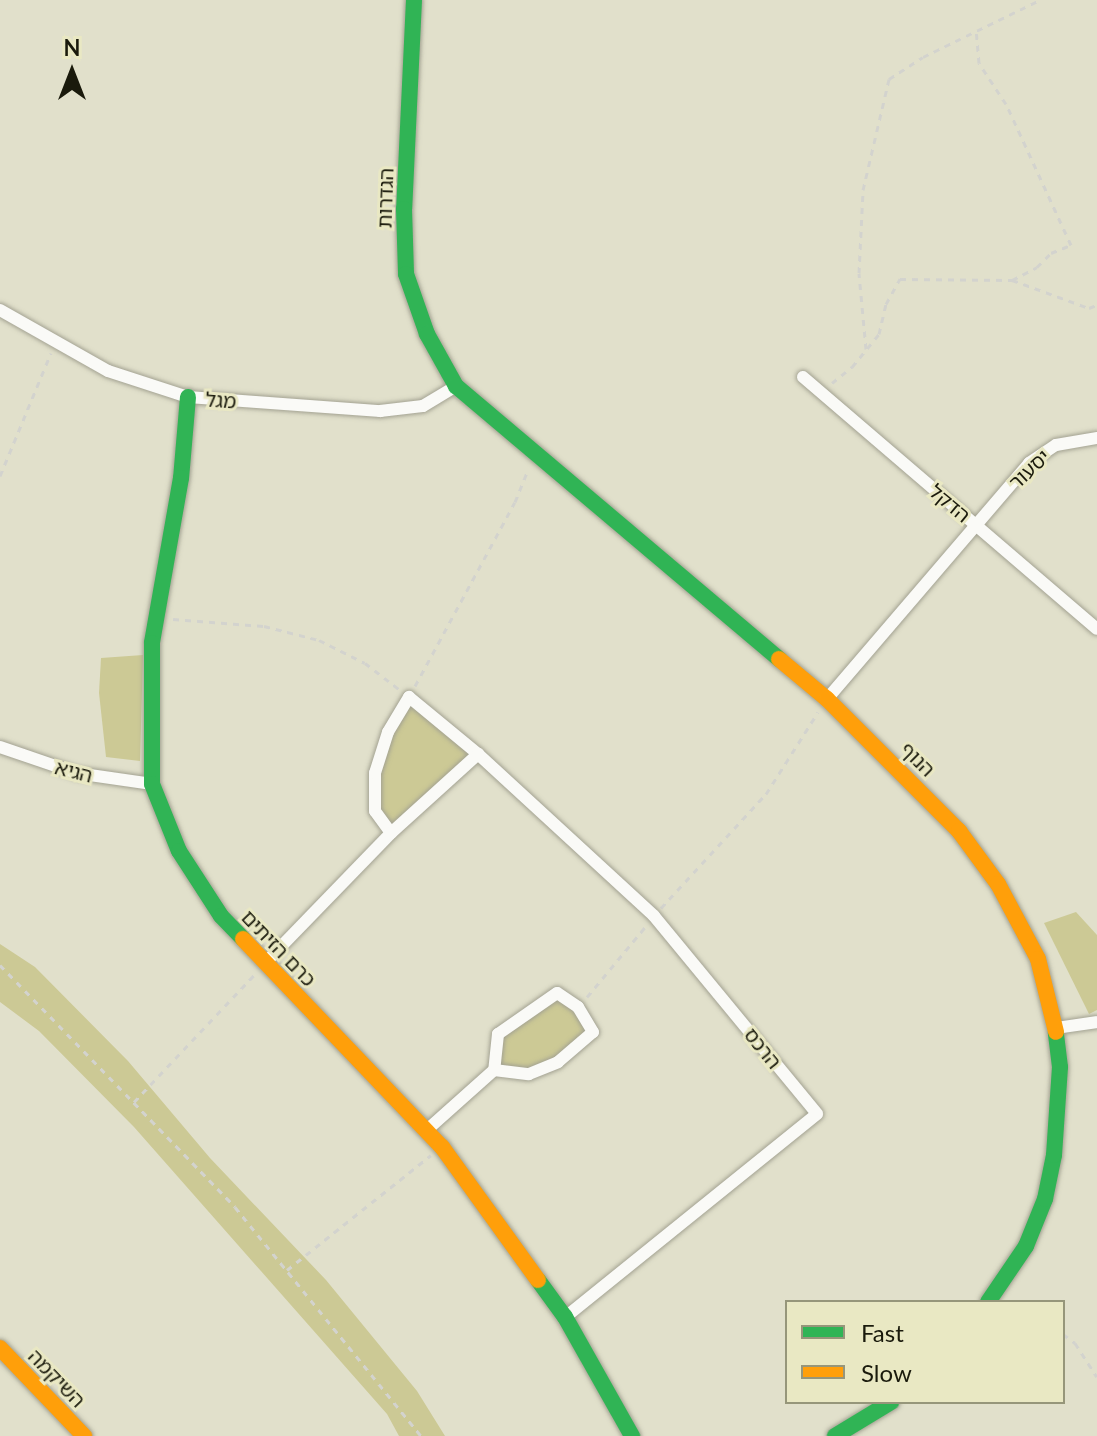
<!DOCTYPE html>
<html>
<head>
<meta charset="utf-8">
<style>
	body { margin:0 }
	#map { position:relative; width:1097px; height:1436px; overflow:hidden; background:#e1e0cb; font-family:Lato,"Noto Sans Hebrew",sans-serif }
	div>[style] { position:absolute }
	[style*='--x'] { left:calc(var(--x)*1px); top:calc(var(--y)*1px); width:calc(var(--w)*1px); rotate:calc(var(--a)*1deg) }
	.green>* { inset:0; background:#ccc995 }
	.path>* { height:3px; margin-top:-1.5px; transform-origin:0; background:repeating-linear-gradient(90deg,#d3d3ce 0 6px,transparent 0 12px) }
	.roads { filter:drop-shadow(0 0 2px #a3a292) drop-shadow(0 0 2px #a3a292) }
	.street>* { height:12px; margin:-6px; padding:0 6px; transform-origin:6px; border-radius:6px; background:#fafaf7 }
	.fast>* { height:16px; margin:-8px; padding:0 8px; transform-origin:8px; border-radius:8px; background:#30b455 }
	.slow>* { height:16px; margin:-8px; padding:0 8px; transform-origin:8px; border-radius:8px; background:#ff9f0a }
	span { translate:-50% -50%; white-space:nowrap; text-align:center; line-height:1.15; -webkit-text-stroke:6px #e9e8c3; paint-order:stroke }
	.street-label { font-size:20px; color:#1a1a0c }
	.legend { position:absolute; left:785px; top:1300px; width:280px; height:104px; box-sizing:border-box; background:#e9e8c3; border:2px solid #96967a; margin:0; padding:10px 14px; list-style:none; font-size:24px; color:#1a1a0c }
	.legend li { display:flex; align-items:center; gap:16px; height:40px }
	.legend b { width:40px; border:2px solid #96967a }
	.north { position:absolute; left:32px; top:32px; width:80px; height:80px; -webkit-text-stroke:6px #e9e8c3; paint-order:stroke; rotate:0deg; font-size:22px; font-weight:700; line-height:32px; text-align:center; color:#1a1a0c }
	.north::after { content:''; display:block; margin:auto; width:28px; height:36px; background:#1a1a0c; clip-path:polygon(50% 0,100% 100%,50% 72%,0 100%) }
</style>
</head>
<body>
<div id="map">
	<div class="green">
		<div style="clip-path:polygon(143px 655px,140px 761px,106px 757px,99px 693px,101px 658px)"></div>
		<div style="clip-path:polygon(409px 697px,478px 754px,391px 833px,375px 811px,375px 773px)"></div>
		<div style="clip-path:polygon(1076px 912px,1097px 935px,1097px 1010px,1089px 1014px,1044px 923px)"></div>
		<div style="clip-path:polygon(0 944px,35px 967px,128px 1061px,210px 1158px,326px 1280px,417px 1391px,445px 1436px,399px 1436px,387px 1414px,134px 1127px,39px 1031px,0 1002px)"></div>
		<div style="clip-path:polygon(557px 993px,593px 1032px,529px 1074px,494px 1070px,498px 1034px)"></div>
	</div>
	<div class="path">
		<div style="--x:1012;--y:280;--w:82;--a:20"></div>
		<div style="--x:1089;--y:308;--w:9;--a:-21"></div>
		<div style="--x:866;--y:349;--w:76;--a:-95.3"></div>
		<div style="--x:859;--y:273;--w:83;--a:-87.2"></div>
		<div style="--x:863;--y:190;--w:114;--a:-76.8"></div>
		<div style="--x:889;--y:79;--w:40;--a:-32.9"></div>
		<div style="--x:923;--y:57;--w:130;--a:-26"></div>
		<div style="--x:832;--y:383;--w:26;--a:-39"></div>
		<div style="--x:852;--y:367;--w:43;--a:-50.7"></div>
		<div style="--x:879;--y:334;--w:31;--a:-77"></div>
		<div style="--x:886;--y:304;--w:29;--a:-61"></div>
		<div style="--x:900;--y:279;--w:112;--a:0.5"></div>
		<div style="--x:1012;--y:280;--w:28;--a:-27"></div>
		<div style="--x:1037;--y:267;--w:20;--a:-45"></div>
		<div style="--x:1051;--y:253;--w:22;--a:-22"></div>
		<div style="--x:1071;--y:245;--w:155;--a:-114.7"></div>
		<div style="--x:1006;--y:104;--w:49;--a:-123.4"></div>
		<div style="--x:979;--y:63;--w:34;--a:-95"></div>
		<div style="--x:0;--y:476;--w:133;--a:-67.5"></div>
		<div style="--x:173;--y:619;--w:91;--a:4.4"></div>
		<div style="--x:264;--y:626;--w:57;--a:14.3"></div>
		<div style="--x:319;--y:640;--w:51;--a:26.6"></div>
		<div style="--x:365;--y:663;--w:44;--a:37.6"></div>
		<div style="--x:415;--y:686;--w:209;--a:-61.5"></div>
		<div style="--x:515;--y:502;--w:35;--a:-68"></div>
		<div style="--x:661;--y:908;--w:155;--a:-47.4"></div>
		<div style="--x:766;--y:794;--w:97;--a:-57.6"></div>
		<div style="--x:0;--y:965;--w:337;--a:45.8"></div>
		<div style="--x:235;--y:1207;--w:295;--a:50.9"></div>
		<div style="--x:587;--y:997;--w:92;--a:-50.3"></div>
		<div style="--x:134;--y:1102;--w:175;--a:-46.6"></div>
		<div style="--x:287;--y:1270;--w:184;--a:-38.6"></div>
		<div style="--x:1063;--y:1334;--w:15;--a:37"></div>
		<div style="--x:1075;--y:1343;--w:40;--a:57.1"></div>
	</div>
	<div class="roads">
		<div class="street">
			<div style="--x:0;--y:310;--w:124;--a:29.5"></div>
			<div style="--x:108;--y:371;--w:84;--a:18"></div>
			<div style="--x:188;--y:397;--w:193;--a:4.2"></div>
			<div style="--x:380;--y:411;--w:43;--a:-6.6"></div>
			<div style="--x:423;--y:406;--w:39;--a:-31"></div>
			<div style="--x:803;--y:377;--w:387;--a:40.6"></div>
			<div style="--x:827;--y:699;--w:311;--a:-49.4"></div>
			<div style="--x:1029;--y:463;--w:32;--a:-34"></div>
			<div style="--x:1056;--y:445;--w:42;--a:-9.7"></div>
			<div style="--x:0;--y:747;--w:80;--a:18.9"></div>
			<div style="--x:76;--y:773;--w:77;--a:8.2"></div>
			<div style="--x:391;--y:833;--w:27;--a:-126"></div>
			<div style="--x:375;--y:811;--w:38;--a:-90"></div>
			<div style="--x:375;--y:773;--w:43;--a:-72.4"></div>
			<div style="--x:388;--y:732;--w:41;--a:-59"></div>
			<div style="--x:409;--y:697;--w:89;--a:39.6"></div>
			<div style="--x:265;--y:963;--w:181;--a:-45.9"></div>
			<div style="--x:391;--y:833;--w:118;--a:-42.2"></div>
			<div style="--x:478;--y:754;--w:239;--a:42.6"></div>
			<div style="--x:654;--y:916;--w:256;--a:50.5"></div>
			<div style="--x:817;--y:1114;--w:324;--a:141.1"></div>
			<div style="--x:1056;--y:1028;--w:41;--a:-8.3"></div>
			<div style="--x:428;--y:1129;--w:89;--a:-41.8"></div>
			<div style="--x:494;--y:1070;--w:35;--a:7"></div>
			<div style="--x:529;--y:1074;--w:31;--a:-22"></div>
			<div style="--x:558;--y:1062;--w:46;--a:-40.6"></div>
			<div style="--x:593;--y:1032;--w:29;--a:-121"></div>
			<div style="--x:578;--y:1007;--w:25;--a:-146"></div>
			<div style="--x:557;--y:993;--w:72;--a:145.2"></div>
			<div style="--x:498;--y:1034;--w:36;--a:96"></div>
		</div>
		<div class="fast">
			<div style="--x:414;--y:0;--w:209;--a:92.7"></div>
			<div style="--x:404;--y:209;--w:65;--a:88.2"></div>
			<div style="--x:406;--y:274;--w:64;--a:70.7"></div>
			<div style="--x:427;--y:334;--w:60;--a:60.9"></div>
			<div style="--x:456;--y:386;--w:423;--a:40.2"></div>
			<div style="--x:188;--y:397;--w:81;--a:94.9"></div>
			<div style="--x:181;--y:478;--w:168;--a:100"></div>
			<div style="--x:152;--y:643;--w:141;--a:90"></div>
			<div style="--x:152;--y:784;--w:72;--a:68.1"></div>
			<div style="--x:179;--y:851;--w:77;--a:57.1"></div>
			<div style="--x:221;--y:916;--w:32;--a:46"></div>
			<div style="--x:538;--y:1280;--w:46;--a:53.9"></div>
			<div style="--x:565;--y:1317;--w:137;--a:60.6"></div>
			<div style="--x:988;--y:1302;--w:68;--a:-55.8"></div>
			<div style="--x:1026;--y:1246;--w:51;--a:-68"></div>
			<div style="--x:1045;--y:1199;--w:45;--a:-78.4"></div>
			<div style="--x:1054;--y:1155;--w:88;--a:-86.1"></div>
			<div style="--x:1060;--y:1067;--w:35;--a:-97"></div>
			<div style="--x:835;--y:1436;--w:66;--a:-31.3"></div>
		</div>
		<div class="slow">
			<div style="--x:779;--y:659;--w:62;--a:39.8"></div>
			<div style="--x:827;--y:699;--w:187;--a:45"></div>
			<div style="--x:959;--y:831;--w:66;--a:53.7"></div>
			<div style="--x:998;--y:884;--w:85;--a:61.9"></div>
			<div style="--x:1038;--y:959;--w:75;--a:76.1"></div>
			<div style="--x:243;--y:939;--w:288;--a:46.3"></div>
			<div style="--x:442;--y:1147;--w:164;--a:54.2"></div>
			<div style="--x:0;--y:1348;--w:122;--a:46.3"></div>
		</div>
	</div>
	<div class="street-label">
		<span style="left:385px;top:198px;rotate:-88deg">הגדרות</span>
		<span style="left:221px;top:400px;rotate:4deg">מגל</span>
		<span style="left:1029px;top:469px;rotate:-43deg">יסעור</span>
		<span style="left:950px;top:503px;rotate:40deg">הדקל</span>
		<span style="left:918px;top:759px;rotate:45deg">הנוף</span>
		<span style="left:74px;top:771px;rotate:14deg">הגיא</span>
		<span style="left:279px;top:948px;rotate:46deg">כרם הזיתים</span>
		<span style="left:763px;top:1048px;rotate:51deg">הרכס</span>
		<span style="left:57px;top:1378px;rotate:46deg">השיקמה</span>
	</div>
	<ul class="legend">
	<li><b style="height:10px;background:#30b455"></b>Fast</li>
	<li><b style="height:10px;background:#ff9f0a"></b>Slow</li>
	</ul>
	<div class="north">N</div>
</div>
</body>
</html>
